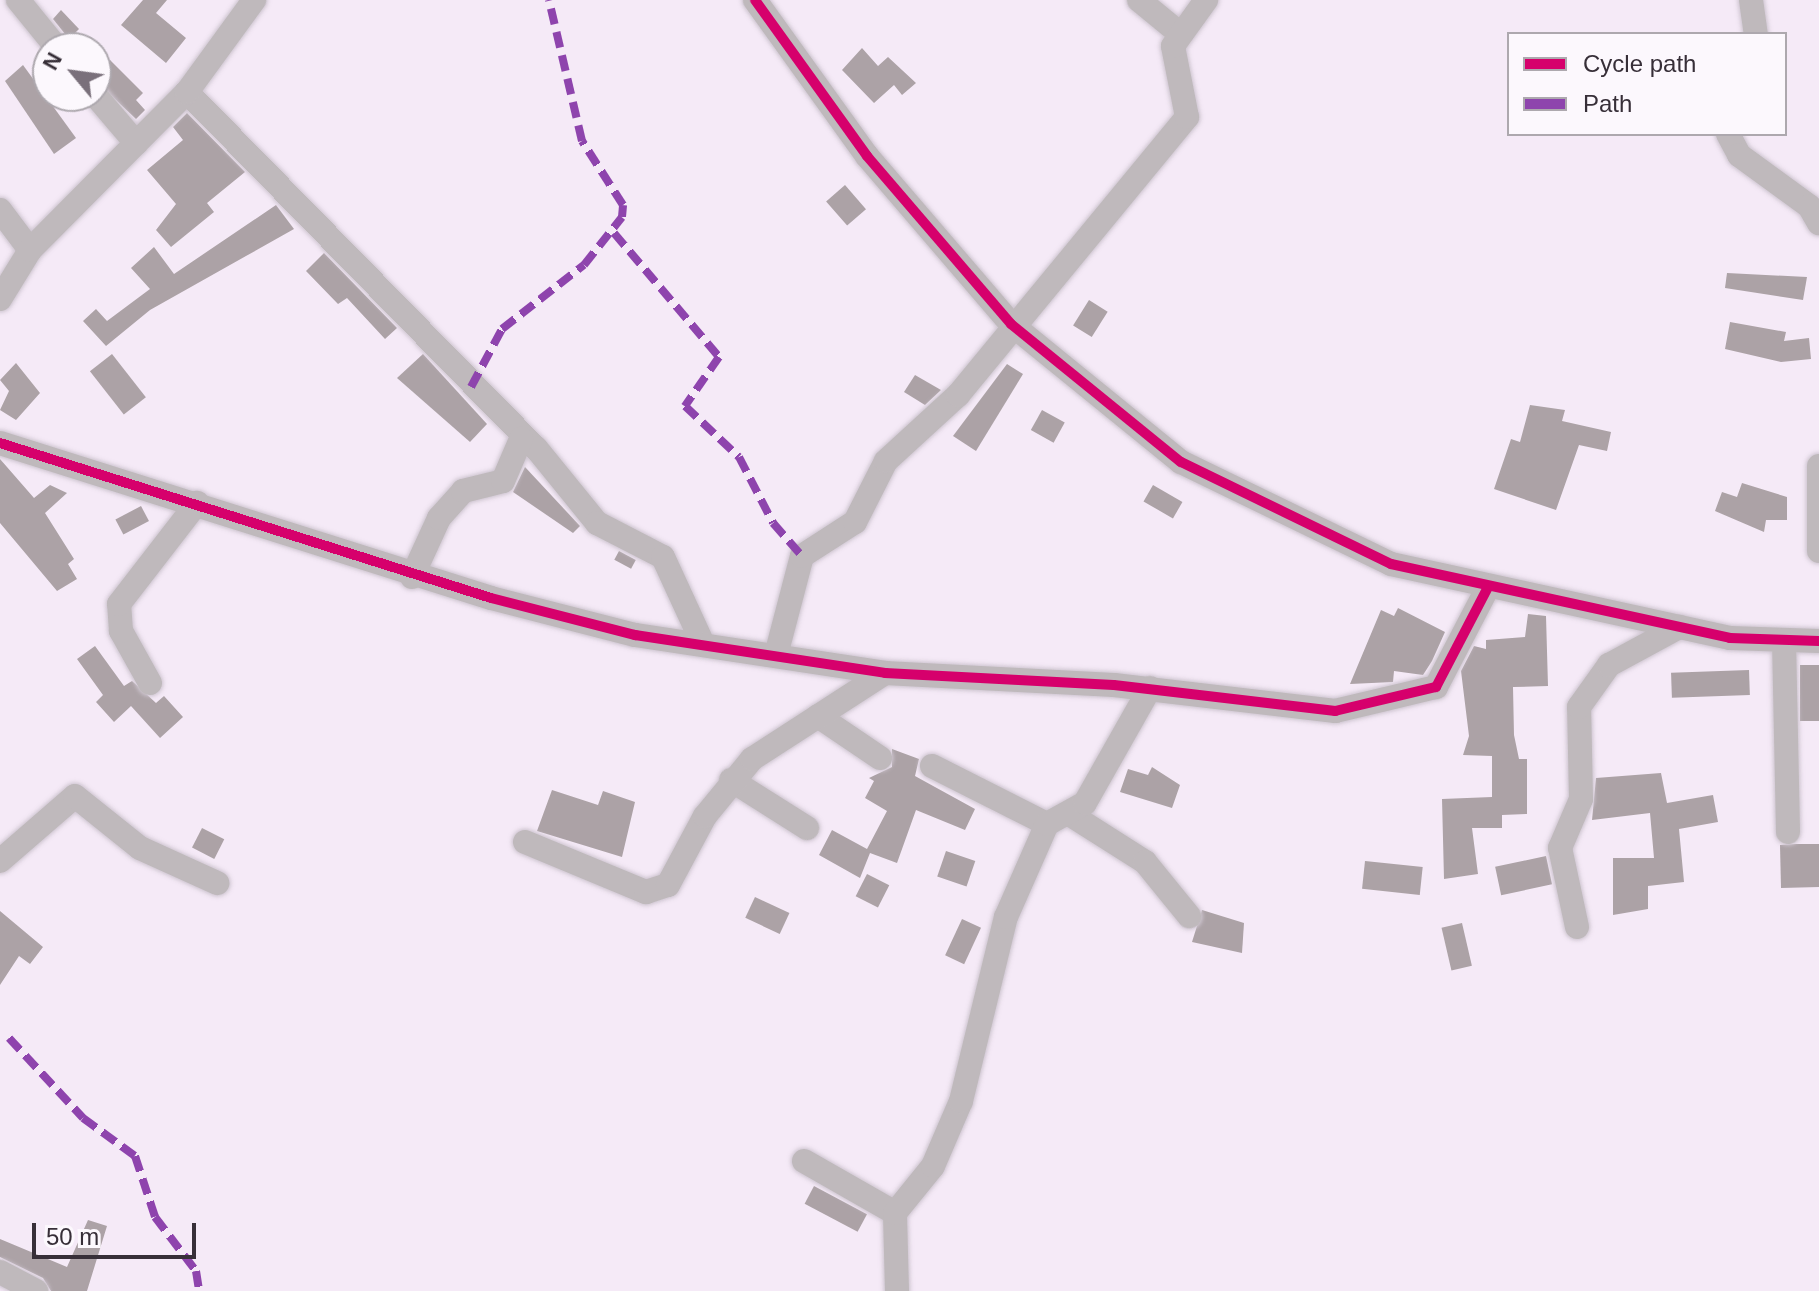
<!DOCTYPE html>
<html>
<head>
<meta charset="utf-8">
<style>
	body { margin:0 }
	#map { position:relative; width:1819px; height:1291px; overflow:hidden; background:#f5eaf7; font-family:Helvetica,sans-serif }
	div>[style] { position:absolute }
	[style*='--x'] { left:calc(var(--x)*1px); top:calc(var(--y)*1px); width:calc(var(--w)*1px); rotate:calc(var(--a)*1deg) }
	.building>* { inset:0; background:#aca2a6; transform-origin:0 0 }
	.roads { filter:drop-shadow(0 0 2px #cec5d0) drop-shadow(0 0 2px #cec5d0) }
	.minor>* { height:24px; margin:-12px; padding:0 12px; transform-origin:12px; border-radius:12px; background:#bfb9bc }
	.quiet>* { height:8px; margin-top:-4px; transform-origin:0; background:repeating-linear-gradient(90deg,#8e44ad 0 16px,transparent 0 24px) }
	.cycleway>* { height:10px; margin:-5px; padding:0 5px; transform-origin:5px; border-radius:5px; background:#d6006c }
	span { translate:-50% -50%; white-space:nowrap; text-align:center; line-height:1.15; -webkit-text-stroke:8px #fcf8fd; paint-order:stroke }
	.legend { position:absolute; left:1507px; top:32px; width:280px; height:104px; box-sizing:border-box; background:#fcf8fd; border:2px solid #ada8ae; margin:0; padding:10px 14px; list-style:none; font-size:24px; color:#372f38 }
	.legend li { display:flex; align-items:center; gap:16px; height:40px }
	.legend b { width:40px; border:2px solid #ada8ae }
	.north { position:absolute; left:32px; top:32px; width:80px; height:80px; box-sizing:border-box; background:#fcf8fd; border:2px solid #ada8ae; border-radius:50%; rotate:299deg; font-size:22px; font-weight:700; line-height:32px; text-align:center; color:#372f38 }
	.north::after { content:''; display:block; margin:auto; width:28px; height:36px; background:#7a707b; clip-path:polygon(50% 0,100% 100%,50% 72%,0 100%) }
	.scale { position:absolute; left:32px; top:1223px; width:164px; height:36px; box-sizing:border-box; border:4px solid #372f38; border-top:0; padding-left:10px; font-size:24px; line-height:28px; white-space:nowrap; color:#372f38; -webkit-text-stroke:6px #fcf8fd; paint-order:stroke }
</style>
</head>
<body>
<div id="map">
	<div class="building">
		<div style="clip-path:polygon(143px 0,167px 0,156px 13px,186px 38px,166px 63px,121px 25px)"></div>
		<div style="clip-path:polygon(61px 10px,79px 29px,69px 39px,53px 19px)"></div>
		<div style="clip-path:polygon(862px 48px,878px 66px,888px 57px,916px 83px,902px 95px,894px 85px,874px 103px,842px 70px)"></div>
		<div style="clip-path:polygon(110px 60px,143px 93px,136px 100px,145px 110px,136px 119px,96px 81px)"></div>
		<div style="clip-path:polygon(23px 65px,76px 138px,54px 154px,5px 81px)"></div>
		<div style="clip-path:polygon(187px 113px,245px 172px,207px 203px,214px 212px,171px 247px,156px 230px,176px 204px,147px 170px,183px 140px,173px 127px)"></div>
		<div style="left:845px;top:185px;width:32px;height:25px;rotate:49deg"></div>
		<div style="clip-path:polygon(276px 205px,294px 229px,150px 310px,106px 346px,83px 321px,96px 309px,107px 321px,150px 289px,131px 268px,154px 247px,174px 274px)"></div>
		<div style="clip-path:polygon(324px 253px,397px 328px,385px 339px,347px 298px,338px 304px,306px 271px)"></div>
		<div style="clip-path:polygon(1727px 273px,1807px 277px,1803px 300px,1725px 288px)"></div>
		<div style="left:1089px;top:300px;width:22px;height:30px;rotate:32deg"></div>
		<div style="clip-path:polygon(1730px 322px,1786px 332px,1784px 341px,1809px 338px,1811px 359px,1781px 362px,1725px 349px)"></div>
		<div style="left:112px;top:354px;width:55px;height:28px;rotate:52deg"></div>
		<div style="clip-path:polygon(423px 354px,487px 424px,470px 442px,397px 378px)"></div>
		<div style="clip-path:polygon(16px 363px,40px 393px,16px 420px,0 410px,9px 391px,0 380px)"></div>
		<div style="clip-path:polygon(1007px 364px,1023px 374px,976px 451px,953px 436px)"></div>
		<div style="clip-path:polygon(915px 375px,941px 390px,925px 405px,904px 392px)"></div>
		<div style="clip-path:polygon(1530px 405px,1565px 410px,1562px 421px,1611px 432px,1607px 451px,1579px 445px,1556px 510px,1494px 489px,1511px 439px,1520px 442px)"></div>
		<div style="left:1042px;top:410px;width:26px;height:23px;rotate:29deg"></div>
		<div style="clip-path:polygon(0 459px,34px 498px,50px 485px,67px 493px,45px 513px,74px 559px,68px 564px,77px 579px,57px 591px,0 523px)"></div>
		<div style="clip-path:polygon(525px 467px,580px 526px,573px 533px,513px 492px)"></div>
		<div style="clip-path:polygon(1742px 483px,1787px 497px,1787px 520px,1766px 520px,1764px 532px,1715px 511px,1722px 492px,1737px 497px)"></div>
		<div style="left:1153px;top:485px;width:34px;height:19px;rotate:30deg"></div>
		<div style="left:141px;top:506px;width:17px;height:29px;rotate:62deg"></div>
		<div style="left:619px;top:551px;width:19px;height:10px;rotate:28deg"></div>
		<div style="clip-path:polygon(1398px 608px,1445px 632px,1432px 661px,1423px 675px,1394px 671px,1393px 682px,1350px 684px,1381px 610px,1394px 616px)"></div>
		<div style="clip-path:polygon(1528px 614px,1546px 616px,1548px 686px,1513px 687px,1514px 735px,1519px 759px,1527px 759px,1527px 814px,1502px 815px,1502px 828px,1472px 828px,1478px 874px,1444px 879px,1442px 799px,1492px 797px,1492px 756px,1463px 755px,1469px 736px,1461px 671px,1474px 646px,1486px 649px,1486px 640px,1525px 637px)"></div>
		<div style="clip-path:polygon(95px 646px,124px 686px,132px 681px,156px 703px,164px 696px,183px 717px,160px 738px,131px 706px,114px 722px,96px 702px,103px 695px,77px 659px)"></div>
		<div style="left:1819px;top:665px;width:56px;height:19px;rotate:90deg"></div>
		<div style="left:1749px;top:670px;width:25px;height:78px;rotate:88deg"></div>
		<div style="clip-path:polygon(892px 749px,919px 759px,915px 776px,975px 809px,965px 830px,916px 810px,897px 863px,870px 853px,860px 878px,819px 855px,832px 830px,867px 849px,887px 811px,865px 798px,874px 781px,869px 778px,892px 767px)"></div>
		<div style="clip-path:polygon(1152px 767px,1180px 785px,1172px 808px,1120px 792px,1128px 769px,1148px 775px)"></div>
		<div style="clip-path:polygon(1661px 773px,1667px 803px,1713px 795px,1718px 822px,1679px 829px,1684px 882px,1648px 886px,1648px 909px,1613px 915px,1613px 858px,1654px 858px,1650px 813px,1592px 820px,1596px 778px)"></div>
		<div style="clip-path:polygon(552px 790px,598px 805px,603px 791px,635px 802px,622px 857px,537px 831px)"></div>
		<div style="left:202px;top:828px;width:25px;height:22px;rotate:27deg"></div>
		<div style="clip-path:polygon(1796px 844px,1819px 844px,1819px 887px,1781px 888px,1780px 845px)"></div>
		<div style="left:946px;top:851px;width:31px;height:27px;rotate:19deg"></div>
		<div style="left:1546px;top:856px;width:29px;height:52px;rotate:78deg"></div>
		<div style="left:1365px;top:861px;width:58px;height:28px;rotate:6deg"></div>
		<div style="left:867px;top:874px;width:25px;height:25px;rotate:27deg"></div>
		<div style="left:755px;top:897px;width:38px;height:23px;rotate:25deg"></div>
		<div style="clip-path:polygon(1202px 910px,1244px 923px,1242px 953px,1192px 942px)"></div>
		<div style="clip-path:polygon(0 911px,43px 947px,30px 964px,19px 956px,0 985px)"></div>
		<div style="left:962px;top:919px;width:21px;height:40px;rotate:25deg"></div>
		<div style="left:1462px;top:923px;width:44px;height:21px;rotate:77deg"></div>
		<div style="left:814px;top:1186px;width:60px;height:20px;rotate:28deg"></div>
		<div style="clip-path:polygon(88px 1220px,107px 1226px,87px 1291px,51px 1291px,43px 1278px,0 1257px,0 1239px,67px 1267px)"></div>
	</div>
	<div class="roads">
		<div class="minor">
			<div style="--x:18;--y:0;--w:62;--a:50.9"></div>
			<div style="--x:755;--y:0;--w:192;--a:54.3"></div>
			<div style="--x:867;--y:156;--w:221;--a:49.4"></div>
			<div style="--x:1011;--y:324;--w:219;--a:39.1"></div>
			<div style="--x:1181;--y:462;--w:233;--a:25.9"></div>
			<div style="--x:1391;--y:564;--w:347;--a:12.3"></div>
			<div style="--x:1730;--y:638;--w:89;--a:1.9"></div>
			<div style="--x:1139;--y:0;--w:50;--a:39.4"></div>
			<div style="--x:1751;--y:0;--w:34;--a:82"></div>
			<div style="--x:187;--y:92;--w:499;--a:45.6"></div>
			<div style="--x:536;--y:448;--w:97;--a:50.9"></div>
			<div style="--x:597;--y:523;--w:74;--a:27.3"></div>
			<div style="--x:663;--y:557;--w:96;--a:65.3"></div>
			<div style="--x:96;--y:96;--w:62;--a:49.6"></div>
			<div style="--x:1728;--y:134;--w:24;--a:62"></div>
			<div style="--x:1739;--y:155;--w:87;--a:36.1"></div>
			<div style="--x:1809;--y:206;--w:20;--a:60"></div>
			<div style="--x:0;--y:210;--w:50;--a:53.1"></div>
			<div style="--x:0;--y:299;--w:57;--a:-58.5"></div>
			<div style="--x:30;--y:250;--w:223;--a:-45.2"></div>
			<div style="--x:187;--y:92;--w:114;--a:-53.9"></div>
			<div style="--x:0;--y:443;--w:515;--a:17.52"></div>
			<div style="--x:491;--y:598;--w:149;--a:14.4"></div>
			<div style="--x:635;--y:635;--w:253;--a:8.6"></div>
			<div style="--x:885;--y:673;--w:229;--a:3"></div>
			<div style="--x:1114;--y:685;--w:223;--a:6.7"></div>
			<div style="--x:1335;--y:711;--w:104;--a:-13.4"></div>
			<div style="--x:1436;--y:687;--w:113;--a:-62.5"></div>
			<div style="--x:1819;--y:466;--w:85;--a:90"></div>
			<div style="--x:412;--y:577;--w:65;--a:-65.4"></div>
			<div style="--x:439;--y:518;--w:36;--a:-48"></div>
			<div style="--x:463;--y:491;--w:41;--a:-14"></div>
			<div style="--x:503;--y:481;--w:46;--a:-66.8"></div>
			<div style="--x:1784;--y:640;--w:192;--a:88.8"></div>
			<div style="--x:776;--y:655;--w:102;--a:-75.3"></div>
			<div style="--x:802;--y:556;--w:63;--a:-32.7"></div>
			<div style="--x:855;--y:522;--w:68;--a:-63.1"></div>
			<div style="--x:886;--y:461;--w:98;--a:-42.5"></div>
			<div style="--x:958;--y:395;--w:360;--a:-50.5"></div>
			<div style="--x:1187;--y:117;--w:72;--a:-101.2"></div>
			<div style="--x:1173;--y:46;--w:57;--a:-54.3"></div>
			<div style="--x:150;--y:683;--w:60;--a:-119.1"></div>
			<div style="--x:121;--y:631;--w:27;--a:-94"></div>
			<div style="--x:119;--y:604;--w:128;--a:-52.3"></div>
			<div style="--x:818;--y:716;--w:75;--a:34.1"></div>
			<div style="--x:932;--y:766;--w:129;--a:26.8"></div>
			<div style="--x:731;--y:780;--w:90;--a:32.3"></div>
			<div style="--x:1071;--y:815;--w:88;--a:32.4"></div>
			<div style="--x:1145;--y:862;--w:70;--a:50.8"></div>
			<div style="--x:525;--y:842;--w:131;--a:22.5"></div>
			<div style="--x:646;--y:892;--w:23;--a:-18"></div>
			<div style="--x:668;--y:885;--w:78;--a:-61.8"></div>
			<div style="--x:705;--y:816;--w:74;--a:-50.5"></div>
			<div style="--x:752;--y:759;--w:158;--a:-32.9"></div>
			<div style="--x:0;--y:861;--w:99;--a:-40.9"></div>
			<div style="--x:75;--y:796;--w:83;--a:38.7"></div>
			<div style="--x:140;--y:848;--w:85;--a:24.4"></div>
			<div style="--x:1577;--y:927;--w:81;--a:-102.1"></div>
			<div style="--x:1560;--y:848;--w:53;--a:-66.8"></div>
			<div style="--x:1581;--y:799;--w:92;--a:-91.2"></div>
			<div style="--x:1579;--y:707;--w:52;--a:-54.5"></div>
			<div style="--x:1609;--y:665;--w:80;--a:-28.5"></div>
			<div style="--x:804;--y:1161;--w:105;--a:29.7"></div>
			<div style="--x:0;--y:1272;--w:41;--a:27.8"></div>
			<div style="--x:897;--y:1291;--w:78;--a:-91.5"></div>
			<div style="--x:895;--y:1213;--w:60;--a:-51"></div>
			<div style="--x:933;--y:1166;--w:71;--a:-66.7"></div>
			<div style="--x:961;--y:1101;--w:189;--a:-76.3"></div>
			<div style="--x:1006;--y:917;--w:102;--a:-66.2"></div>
			<div style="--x:1047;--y:824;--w:43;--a:-28.9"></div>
			<div style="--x:1085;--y:803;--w:132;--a:-60.5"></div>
		</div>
	</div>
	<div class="quiet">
		<div style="--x:614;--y:233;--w:162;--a:49.7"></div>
		<div style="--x:719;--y:357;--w:60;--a:124.8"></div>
		<div style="--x:685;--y:406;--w:74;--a:43.4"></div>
		<div style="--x:739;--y:457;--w:74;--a:62.7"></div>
		<div style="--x:773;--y:523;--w:44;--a:48.7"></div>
		<div style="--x:471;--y:387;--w:66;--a:-61.9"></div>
		<div style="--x:502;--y:329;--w:104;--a:-38"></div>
		<div style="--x:584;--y:265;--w:61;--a:-51.6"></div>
		<div style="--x:622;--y:217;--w:12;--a:-85"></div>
		<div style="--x:623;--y:205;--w:76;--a:-122.6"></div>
		<div style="--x:582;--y:141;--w:145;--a:-103.2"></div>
		<div style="--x:9;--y:1038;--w:109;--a:47.2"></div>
		<div style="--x:83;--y:1118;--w:64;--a:36.2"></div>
		<div style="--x:135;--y:1156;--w:64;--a:71.8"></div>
		<div style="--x:155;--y:1217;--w:68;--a:52.8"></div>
		<div style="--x:196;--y:1271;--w:20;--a:81"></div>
	</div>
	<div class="cycleway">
		<div style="--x:755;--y:0;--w:192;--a:54.3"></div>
		<div style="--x:867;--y:156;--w:221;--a:49.4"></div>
		<div style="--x:1011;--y:324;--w:219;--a:39.1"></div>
		<div style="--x:1181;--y:462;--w:233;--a:25.9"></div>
		<div style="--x:1391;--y:564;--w:347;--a:12.3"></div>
		<div style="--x:1730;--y:638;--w:89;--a:1.9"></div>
		<div style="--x:0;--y:443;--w:515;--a:17.52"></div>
		<div style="--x:491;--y:598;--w:149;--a:14.4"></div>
		<div style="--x:635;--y:635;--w:253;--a:8.6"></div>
		<div style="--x:885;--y:673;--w:229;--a:3"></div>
		<div style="--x:1114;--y:685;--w:223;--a:6.7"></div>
		<div style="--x:1335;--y:711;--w:104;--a:-13.4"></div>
		<div style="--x:1436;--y:687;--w:113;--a:-62.5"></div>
	</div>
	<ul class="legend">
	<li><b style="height:10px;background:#d6006c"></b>Cycle path</li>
	<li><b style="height:10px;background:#8e44ad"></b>Path</li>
	</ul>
	<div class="north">N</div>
	<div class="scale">50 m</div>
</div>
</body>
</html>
